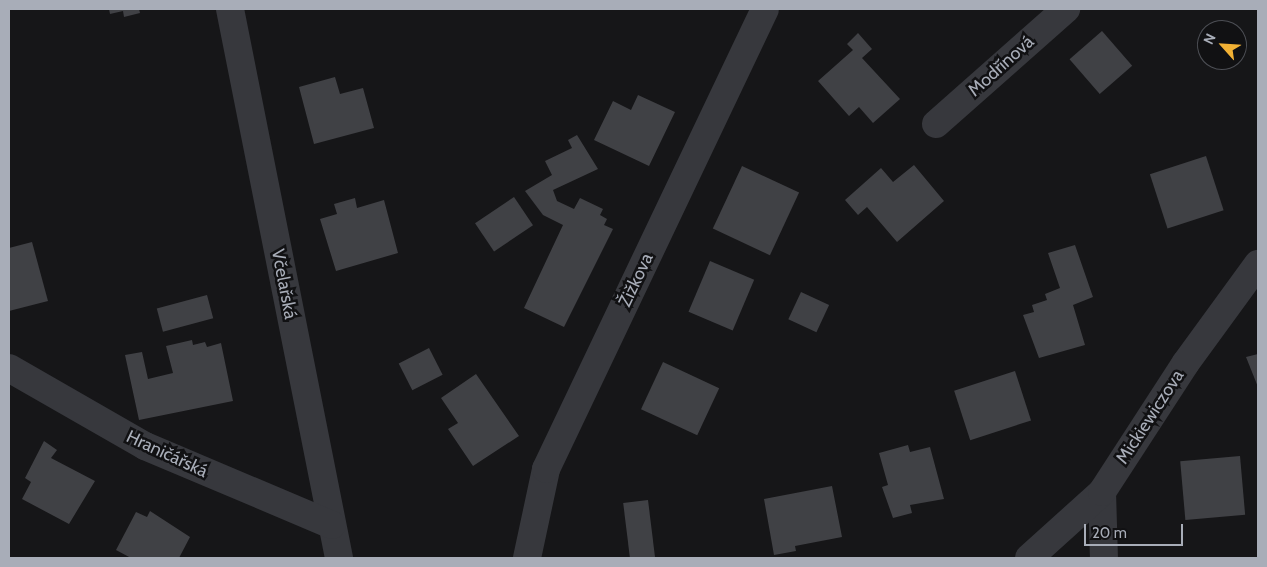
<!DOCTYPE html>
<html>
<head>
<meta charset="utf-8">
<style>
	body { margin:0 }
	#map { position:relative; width:1267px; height:567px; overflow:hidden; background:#161618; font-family:Cabin,sans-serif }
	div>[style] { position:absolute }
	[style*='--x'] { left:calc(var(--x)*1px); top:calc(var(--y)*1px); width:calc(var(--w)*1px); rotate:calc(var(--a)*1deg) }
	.building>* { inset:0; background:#404145; transform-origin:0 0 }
	.minor>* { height:28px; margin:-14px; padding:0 14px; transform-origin:14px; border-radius:14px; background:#37383d }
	span { translate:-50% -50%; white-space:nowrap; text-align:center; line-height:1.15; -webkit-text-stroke:5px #111113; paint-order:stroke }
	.street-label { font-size:18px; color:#a8adb8 }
	.frame { position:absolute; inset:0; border:10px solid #a8adb8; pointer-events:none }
	.north { position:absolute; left:1197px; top:20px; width:50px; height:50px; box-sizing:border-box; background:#111113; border:1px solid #4d4f55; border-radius:50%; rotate:296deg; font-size:14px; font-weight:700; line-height:20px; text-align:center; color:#a8adb8 }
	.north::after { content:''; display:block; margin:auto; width:18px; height:22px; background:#f2b134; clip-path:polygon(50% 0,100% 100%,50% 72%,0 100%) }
	.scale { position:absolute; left:1084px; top:524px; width:99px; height:22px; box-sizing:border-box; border:2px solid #a8adb8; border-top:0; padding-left:6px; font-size:15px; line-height:18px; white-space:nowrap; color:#a8adb8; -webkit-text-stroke:4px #111113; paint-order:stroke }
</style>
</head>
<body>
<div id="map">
	<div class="building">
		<div style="clip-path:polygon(109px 9px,139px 9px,140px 13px,124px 17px,123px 11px,110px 14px)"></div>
		<div style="left:1102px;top:31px;width:46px;height:43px;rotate:49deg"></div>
		<div style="clip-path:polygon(858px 33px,872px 49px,862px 58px,900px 99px,873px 123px,859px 107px,849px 116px,818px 81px,853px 50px,847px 44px)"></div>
		<div style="clip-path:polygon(335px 77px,340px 94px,363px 88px,374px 128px,314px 144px,299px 87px)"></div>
		<div style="clip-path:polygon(638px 95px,675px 112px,649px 166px,594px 140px,613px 101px,631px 110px)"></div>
		<div style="clip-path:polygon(577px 135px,598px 169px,553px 190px,557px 201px,574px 209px,580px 198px,603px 209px,600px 215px,607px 219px,604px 225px,613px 229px,564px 327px,524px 308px,563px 225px,543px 215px,525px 191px,552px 175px,545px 161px,572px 148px,568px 140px)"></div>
		<div style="left:1206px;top:156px;width:57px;height:59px;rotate:72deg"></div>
		<div style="clip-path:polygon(914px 165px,944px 201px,897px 242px,867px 207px,858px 215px,845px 200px,881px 168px,893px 182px)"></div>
		<div style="left:742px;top:166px;width:63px;height:69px;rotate:25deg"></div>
		<div style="left:514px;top:197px;width:34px;height:47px;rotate:56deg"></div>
		<div style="clip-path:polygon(355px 198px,357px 208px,384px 200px,398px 253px,336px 271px,320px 219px,337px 214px,334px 204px)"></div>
		<div style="clip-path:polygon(32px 242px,48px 301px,9px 311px,9px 248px)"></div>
		<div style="clip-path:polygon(1075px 245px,1093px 297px,1073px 305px,1085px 345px,1039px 358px,1023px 315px,1034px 312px,1032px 305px,1047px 300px,1045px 294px,1060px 288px,1048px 253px)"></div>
		<div style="left:710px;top:261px;width:48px;height:55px;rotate:23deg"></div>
		<div style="left:801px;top:292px;width:31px;height:30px;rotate:25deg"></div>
		<div style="left:207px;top:295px;width:24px;height:52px;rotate:75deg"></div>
		<div style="clip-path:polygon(192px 340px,193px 345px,205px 342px,207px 347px,221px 343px,233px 401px,139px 420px,125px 355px,142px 352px,148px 379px,173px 373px,166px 346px)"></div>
		<div style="left:429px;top:348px;width:30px;height:34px;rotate:63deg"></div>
		<div style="clip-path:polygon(1258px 354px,1258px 387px,1246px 357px)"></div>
		<div style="left:663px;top:362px;width:62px;height:52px;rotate:25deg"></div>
		<div style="left:1015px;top:371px;width:52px;height:64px;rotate:72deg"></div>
		<div style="clip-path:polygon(476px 374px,519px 436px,473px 466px,448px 429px,458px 423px,441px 398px)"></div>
		<div style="clip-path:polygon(44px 441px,57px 450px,51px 458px,95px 481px,69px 524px,22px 499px,31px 482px,25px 478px)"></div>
		<div style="clip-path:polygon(908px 445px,910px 452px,930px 447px,944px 499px,910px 505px,912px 513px,893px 518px,882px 487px,888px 485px,879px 453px)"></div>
		<div style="left:1240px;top:456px;width:59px;height:60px;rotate:85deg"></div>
		<div style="clip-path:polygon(832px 486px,842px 537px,795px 546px,796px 551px,774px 555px,764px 499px)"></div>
		<div style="left:648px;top:500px;width:58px;height:25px;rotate:83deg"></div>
		<div style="clip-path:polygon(150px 511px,190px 537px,179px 558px,131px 558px,116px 550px,136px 512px,147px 517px)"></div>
	</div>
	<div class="minor">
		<div style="--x:230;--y:9;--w:560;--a:78.77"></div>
		<div style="--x:936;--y:124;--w:174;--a:-41.5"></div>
		<div style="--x:9;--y:368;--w:157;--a:29.8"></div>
		<div style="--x:145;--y:446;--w:203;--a:22.9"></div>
		<div style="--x:1102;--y:492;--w:66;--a:88.3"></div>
		<div style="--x:527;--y:558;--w:91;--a:-77.9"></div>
		<div style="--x:546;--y:469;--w:509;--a:-64.54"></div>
		<div style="--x:1029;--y:558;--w:98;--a:-42.1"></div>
		<div style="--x:1102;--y:492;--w:153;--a:-57"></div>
		<div style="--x:1185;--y:364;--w:124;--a:-53.9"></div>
	</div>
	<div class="street-label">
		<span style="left:1001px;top:66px;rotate:-42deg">Modřínová</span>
		<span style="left:636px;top:280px;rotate:-65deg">Žižkova</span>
		<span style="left:284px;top:284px;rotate:79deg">Včelařská</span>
		<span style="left:1150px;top:417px;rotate:-57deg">Mickiewiczova</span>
		<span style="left:167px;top:454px;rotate:25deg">Hraničářská</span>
	</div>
	<div class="frame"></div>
	<div class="north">N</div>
	<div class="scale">20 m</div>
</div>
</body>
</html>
